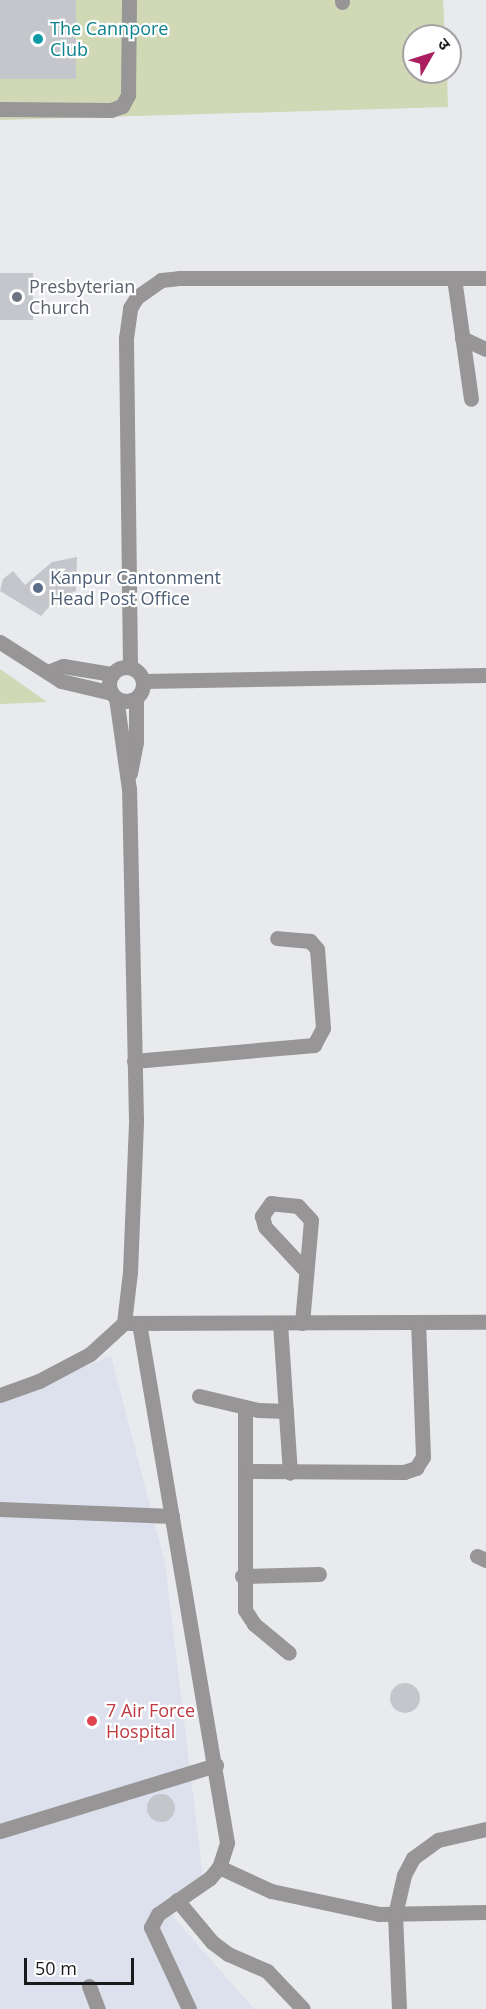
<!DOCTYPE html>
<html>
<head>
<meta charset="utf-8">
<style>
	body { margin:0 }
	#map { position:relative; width:486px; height:2009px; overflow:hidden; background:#e8eaee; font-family:"Open Sans","Noto Sans Devanagari",sans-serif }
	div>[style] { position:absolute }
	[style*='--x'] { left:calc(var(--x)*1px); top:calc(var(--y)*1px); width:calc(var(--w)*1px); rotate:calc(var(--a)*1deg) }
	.built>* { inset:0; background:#dce1ed }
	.green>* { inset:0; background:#d1d8b5 }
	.building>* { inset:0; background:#c4c6cb; transform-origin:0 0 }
	.round { border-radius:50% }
	.minor>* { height:15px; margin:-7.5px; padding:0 7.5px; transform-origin:7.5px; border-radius:7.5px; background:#979596 }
	.minor>.ring { margin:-7.5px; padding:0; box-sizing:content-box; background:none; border:15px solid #979596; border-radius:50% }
	.dots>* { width:16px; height:16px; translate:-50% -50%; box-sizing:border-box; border:3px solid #fff; border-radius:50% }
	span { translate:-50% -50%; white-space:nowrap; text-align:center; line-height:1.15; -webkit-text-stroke:4.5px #fff; paint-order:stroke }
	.culture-label { font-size:18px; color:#0d838f }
	.left { translate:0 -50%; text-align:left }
	.worship-label { font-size:18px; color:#5b616d }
	.service-label { font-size:18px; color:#4e5e75 }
	.health-label { font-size:18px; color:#be3a42 }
	.north { position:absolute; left:402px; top:24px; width:60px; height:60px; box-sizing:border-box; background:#fff; border:2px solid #a3a3a4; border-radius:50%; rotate:51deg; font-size:16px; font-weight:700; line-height:24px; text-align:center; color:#191a1b }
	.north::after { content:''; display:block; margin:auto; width:21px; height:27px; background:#aa1f60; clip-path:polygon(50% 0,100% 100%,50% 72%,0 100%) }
	.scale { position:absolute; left:24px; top:1958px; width:110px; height:27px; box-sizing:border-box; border:3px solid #191a1b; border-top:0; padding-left:8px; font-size:18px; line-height:21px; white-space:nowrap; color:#191a1b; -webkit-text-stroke:4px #fff; paint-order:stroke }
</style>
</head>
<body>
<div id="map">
	<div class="built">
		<div style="clip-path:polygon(111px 1356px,165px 1563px,203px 1878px,168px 1911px,254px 2009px,0 2009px,0 1400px)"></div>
	</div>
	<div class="green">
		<div style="clip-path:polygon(0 0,443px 0,445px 36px,414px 36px,414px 72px,447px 72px,448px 107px,0 120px)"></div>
		<div style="clip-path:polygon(0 669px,47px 702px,0 704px)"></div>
	</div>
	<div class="building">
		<div style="left:0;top:0;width:76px;height:79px"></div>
		<div style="left:0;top:273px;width:33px;height:47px"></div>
		<div style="clip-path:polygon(77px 557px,76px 591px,57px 598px,41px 616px,0 591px,3px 579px,13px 571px,25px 585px,52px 562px)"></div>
		<div class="round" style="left:390px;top:1683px;width:30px;height:30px"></div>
		<div class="round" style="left:147px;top:1794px;width:28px;height:28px"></div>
	</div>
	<div class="minor">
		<div style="--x:342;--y:0;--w:2;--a:90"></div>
		<div style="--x:0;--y:109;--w:111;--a:0.5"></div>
		<div style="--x:111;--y:110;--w:12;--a:-20"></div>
		<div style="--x:122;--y:106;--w:13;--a:-61"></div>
		<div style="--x:128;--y:95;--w:95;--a:-89.4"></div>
		<div style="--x:454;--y:278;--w:122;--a:82"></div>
		<div style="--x:462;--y:338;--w:26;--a:25"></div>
		<div style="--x:0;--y:642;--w:72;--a:32.6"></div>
		<div style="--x:61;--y:681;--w:52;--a:13.2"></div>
		<div class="ring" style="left:109px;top:667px;width:19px;height:19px"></div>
		<div style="--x:130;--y:667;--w:329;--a:-90.7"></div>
		<div style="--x:126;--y:338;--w:30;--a:-82"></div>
		<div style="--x:130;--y:308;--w:13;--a:-58"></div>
		<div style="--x:137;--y:297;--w:29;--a:-35"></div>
		<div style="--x:161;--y:280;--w:18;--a:-6"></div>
		<div style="--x:179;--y:278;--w:307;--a:0"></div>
		<div style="--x:48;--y:672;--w:16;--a:-22"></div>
		<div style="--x:63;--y:666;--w:50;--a:9.3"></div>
		<div style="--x:143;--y:681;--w:343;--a:-1"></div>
		<div style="--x:130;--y:773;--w:32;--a:-79"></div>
		<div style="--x:136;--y:742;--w:43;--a:-90"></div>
		<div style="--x:134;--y:1061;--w:181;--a:-5.1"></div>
		<div style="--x:314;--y:1045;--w:19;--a:-62"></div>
		<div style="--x:323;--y:1028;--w:79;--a:-94.3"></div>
		<div style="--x:317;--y:949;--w:11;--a:-131"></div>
		<div style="--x:310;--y:941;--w:33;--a:-175"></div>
		<div style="--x:129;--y:1323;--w:357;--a:-0.2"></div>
		<div style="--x:139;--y:1323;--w:527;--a:80.39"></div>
		<div style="--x:227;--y:1843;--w:25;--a:108"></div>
		<div style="--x:219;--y:1867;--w:14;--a:129"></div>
		<div style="--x:210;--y:1878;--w:63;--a:145.3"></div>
		<div style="--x:158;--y:1914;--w:15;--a:118"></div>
		<div style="--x:151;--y:1927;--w:90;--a:65.1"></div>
		<div style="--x:280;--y:1323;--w:150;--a:86.2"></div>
		<div style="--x:302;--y:1323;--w:103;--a:-85"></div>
		<div style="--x:311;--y:1220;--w:19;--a:-133"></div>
		<div style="--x:298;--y:1206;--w:27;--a:-174"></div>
		<div style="--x:271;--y:1203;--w:16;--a:125"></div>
		<div style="--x:262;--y:1216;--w:11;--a:75"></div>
		<div style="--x:265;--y:1227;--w:60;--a:47"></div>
		<div style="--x:0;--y:1395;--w:41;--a:-19.7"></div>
		<div style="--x:39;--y:1381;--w:58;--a:-27.9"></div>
		<div style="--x:90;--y:1354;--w:46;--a:-42.4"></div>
		<div style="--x:124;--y:1323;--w:51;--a:-83.3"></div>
		<div style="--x:130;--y:1272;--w:152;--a:-87.7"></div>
		<div style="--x:136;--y:1120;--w:331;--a:-91.2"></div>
		<div style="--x:129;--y:789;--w:92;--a:-98.1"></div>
		<div style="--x:199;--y:1396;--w:61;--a:13.3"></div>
		<div style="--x:258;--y:1410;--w:28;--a:2"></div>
		<div style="--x:245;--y:1408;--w:202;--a:90"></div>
		<div style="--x:245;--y:1610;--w:17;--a:57"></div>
		<div style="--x:254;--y:1624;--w:45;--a:39.6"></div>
		<div style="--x:245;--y:1471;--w:159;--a:0.4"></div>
		<div style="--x:404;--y:1472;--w:13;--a:-18"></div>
		<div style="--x:416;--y:1468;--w:13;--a:-58"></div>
		<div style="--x:423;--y:1457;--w:135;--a:-92.1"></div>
		<div style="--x:0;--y:1509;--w:172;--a:2.3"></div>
		<div style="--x:477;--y:1556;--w:10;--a:24"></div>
		<div style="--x:242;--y:1576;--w:77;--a:-1.5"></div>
		<div style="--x:0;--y:1831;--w:226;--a:-17"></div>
		<div style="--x:219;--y:1867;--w:57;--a:24.8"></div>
		<div style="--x:271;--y:1891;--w:110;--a:12"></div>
		<div style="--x:379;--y:1914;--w:107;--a:-1.1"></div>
		<div style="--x:177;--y:1900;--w:55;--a:50.2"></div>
		<div style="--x:212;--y:1942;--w:20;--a:37"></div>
		<div style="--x:228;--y:1954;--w:43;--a:23.6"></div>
		<div style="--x:267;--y:1971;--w:52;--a:46.5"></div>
		<div style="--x:89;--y:1986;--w:25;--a:69"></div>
		<div style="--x:399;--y:2009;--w:94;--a:-92.4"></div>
		<div style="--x:395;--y:1915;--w:41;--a:-77.3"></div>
		<div style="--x:404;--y:1875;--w:19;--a:-62"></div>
		<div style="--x:413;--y:1858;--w:31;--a:-36"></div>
		<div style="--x:438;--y:1840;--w:49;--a:-12.9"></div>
	</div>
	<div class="dots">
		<div style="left:38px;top:39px;background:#0f9aa8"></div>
		<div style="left:17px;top:297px;background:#6b7280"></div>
		<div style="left:38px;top:588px;background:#5c6f8a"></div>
		<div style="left:92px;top:1721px;background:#e0444e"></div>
	</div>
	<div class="culture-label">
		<span class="left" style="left:50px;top:39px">The Cannpore<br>Club</span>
	</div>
	<div class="worship-label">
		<span class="left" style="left:29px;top:297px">Presbyterian<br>Church</span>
	</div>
	<div class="service-label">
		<span class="left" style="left:50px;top:588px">Kanpur Cantonment<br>Head Post Office</span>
	</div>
	<div class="health-label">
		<span class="left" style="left:106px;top:1721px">7 Air Force<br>Hospital</span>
	</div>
	<div class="north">उ</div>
	<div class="scale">50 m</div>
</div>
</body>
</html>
